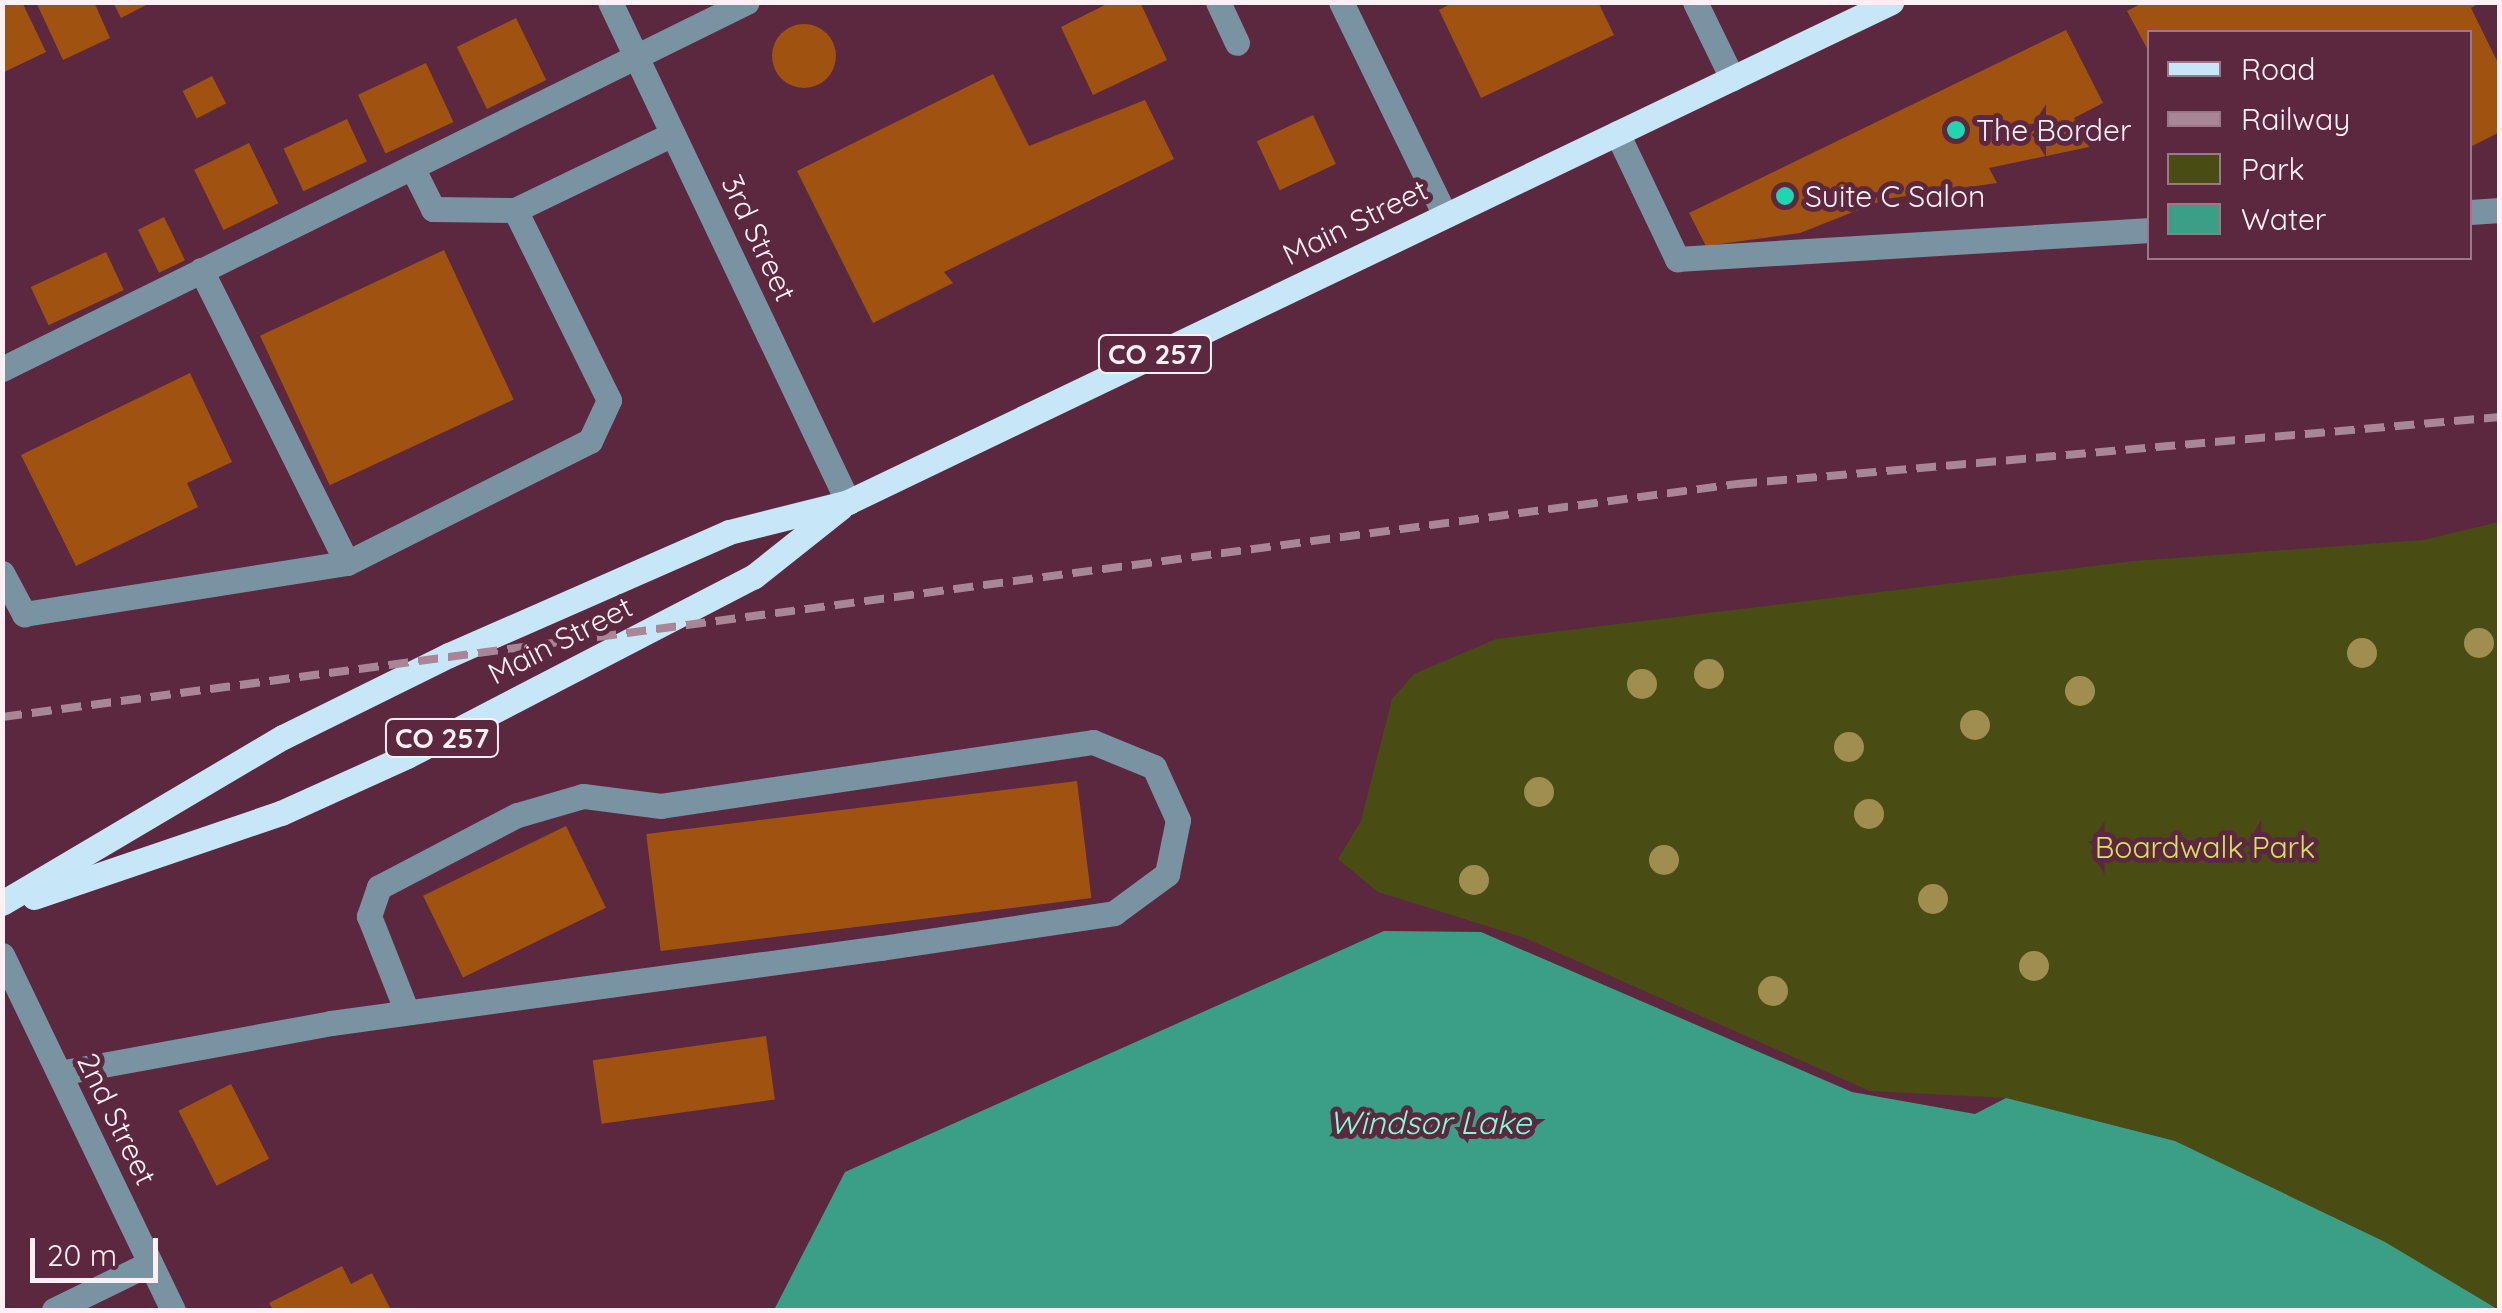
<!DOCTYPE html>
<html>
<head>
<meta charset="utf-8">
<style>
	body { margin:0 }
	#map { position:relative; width:2502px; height:1313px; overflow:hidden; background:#5c283f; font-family:Quicksand,sans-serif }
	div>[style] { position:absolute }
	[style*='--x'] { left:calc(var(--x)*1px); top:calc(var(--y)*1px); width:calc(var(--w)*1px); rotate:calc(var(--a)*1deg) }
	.green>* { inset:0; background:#494d13 }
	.water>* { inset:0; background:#3b9f86 }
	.building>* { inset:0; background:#a05210; transform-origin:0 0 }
	.round { border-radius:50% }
	.minor>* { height:25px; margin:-12.5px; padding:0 12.5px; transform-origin:12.5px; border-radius:12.5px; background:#7993a2 }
	.major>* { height:25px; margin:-12.5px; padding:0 12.5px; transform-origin:12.5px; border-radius:12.5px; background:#c7e7f9 }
	.rail>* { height:8px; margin-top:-4px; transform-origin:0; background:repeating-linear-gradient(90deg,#a88695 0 20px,transparent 0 30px) }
	.trees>* { width:30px; height:30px; margin:-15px; border-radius:50%; background:#9f8e4f }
	.dots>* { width:28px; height:28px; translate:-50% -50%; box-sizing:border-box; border:5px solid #5c283f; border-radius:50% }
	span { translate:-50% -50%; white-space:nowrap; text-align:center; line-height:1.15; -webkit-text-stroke:10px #5c283f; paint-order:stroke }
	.shield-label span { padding:2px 8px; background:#5c283f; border:2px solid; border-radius:8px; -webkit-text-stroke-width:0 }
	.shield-label { font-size:28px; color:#fef0f5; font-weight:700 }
	.poi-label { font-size:30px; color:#fef0f5 }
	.left { translate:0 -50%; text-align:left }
	.street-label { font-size:30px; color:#fef0f5 }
	.park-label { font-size:30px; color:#d5e15c }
	.water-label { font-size:32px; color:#7ffedc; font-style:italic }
	.frame { position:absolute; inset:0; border:5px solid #fef0f5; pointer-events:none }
	.legend { position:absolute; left:2147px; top:30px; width:325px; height:230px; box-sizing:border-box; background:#5c283f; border:2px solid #9d7888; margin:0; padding:12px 18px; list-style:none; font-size:30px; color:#fef0f5 }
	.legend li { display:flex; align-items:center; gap:20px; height:50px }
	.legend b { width:50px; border:2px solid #9d7888 }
	.scale { position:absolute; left:30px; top:1238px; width:128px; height:45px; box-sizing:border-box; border:5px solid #fef0f5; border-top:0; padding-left:12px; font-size:30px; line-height:35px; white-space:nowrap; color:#fef0f5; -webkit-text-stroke:8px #5c283f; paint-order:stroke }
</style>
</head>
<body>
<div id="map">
	<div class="green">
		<div style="clip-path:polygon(2499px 522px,2499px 1309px,2175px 1141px,2006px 1098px,1870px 1091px,1525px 938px,1378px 892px,1338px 859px,1361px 821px,1392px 699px,1414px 674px,1496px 639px,2134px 561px,2423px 540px)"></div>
	</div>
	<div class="water">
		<div style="clip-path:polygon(1384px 931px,1481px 932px,1852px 1092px,1975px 1114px,2006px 1098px,2175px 1141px,2385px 1242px,2499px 1310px,774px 1310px,845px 1172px)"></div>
	</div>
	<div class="building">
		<div style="clip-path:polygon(2px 2px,22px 2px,46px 52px,2px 73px)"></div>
		<div style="clip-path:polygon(36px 2px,94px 2px,110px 38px,63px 60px)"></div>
		<div style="clip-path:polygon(113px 2px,152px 2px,121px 18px)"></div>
		<div style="clip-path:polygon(1111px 2px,1140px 2px,1167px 60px,1093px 95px,1061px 27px)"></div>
		<div style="clip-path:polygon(1454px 2px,1598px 2px,1614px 35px,1481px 98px,1439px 10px)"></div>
		<div style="clip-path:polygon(2144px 2px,2481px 2px,2471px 8px,2500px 67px,2500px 132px,2470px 147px,2470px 32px,2150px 32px,2150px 54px,2127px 11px)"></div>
		<div style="left:516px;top:18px;width:69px;height:66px;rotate:64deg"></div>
		<div class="round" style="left:772px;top:24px;width:64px;height:64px"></div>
		<div style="clip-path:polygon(2066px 30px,2103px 103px,2074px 118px,2089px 147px,1989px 168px,1997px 183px,1886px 199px,1800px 233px,1706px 246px,1689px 213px)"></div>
		<div style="left:426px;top:63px;width:65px;height:75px;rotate:65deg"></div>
		<div style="clip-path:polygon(993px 74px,1029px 146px,1145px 100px,1174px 159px,944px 272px,953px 283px,873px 323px,797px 171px)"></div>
		<div style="left:212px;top:76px;width:31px;height:33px;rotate:63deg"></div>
		<div style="left:1313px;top:115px;width:54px;height:62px;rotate:65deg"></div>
		<div style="left:347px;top:119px;width:47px;height:70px;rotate:65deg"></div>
		<div style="left:249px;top:143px;width:67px;height:61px;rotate:64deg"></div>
		<div style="left:164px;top:217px;width:48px;height:29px;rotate:64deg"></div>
		<div style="left:444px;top:250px;width:165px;height:203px;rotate:65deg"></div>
		<div style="left:106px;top:252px;width:42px;height:83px;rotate:65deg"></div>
		<div style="clip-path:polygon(190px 373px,232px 462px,187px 483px,198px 507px,76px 566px,21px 455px)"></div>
		<div style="left:1077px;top:781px;width:118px;height:434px;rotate:83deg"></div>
		<div style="left:566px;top:826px;width:91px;height:159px;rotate:64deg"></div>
		<div style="left:766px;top:1036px;width:64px;height:175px;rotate:82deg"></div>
		<div style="left:231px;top:1084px;width:84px;height:59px;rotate:63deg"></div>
		<div style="clip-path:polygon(342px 1266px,351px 1284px,372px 1273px,391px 1310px,273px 1310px,269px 1303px)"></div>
	</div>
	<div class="minor">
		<div style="--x:610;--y:2;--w:554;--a:64.55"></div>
		<div style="--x:1218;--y:2;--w:45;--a:65.1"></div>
		<div style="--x:1341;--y:2;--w:237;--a:64"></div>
		<div style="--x:1695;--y:2;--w:85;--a:64"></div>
		<div style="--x:1617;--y:133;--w:140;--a:64.5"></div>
		<div style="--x:1677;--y:259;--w:474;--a:-3.5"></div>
		<div style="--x:412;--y:167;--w:47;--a:63.4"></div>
		<div style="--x:433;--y:209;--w:82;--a:0.7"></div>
		<div style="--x:515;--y:210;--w:175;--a:-25.7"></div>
		<div style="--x:2470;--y:212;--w:30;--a:-4"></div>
		<div style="--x:201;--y:270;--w:327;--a:63.5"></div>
		<div style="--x:2;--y:369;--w:830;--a:-26.23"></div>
		<div style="--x:2;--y:573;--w:47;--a:61.8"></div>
		<div style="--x:24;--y:614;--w:327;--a:-9"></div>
		<div style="--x:347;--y:563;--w:272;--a:-26.7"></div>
		<div style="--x:590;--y:441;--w:45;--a:-65.1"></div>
		<div style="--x:609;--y:400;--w:212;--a:-116.3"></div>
		<div style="--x:2;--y:955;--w:394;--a:64.3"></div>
		<div style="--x:59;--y:1073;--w:277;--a:-10.4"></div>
		<div style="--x:331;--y:1023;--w:555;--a:-7.77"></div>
		<div style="--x:881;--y:948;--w:236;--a:-8.5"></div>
		<div style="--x:1114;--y:913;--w:66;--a:-36.3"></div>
		<div style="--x:1167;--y:874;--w:55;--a:-78.5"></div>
		<div style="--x:1178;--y:820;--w:58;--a:-114.4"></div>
		<div style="--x:1154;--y:767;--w:66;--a:-157.7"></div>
		<div style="--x:1093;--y:742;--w:437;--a:171.6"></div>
		<div style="--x:661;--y:806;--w:79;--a:-172.7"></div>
		<div style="--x:583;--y:796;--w:69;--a:163.9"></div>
		<div style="--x:517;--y:815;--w:156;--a:152.4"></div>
		<div style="--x:379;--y:887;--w:31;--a:109"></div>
		<div style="--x:369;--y:916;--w:103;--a:68.4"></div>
		<div style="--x:54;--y:1310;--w:107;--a:-26.1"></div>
	</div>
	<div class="major">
		<div style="--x:34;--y:897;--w:261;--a:-18.8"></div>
		<div style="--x:281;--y:813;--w:138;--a:-24.3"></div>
		<div style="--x:407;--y:756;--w:390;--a:-27.4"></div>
		<div style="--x:753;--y:577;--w:111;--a:-38.4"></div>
		<div style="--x:2;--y:903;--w:326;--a:-30.6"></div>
		<div style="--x:283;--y:737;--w:185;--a:-26.3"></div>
		<div style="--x:449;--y:655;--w:306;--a:-23.7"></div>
		<div style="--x:729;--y:532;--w:123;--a:-14.1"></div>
		<div style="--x:848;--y:502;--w:1157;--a:-25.61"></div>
	</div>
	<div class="rail">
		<div style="--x:2;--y:717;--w:1751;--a:-7.65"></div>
		<div style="--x:1737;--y:484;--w:766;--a:-5.02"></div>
	</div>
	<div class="trees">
		<div style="left:2479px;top:643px"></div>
		<div style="left:2362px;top:653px"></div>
		<div style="left:1709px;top:674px"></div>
		<div style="left:1642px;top:684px"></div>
		<div style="left:2080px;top:691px"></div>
		<div style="left:1975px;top:725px"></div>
		<div style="left:1849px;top:747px"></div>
		<div style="left:1539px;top:792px"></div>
		<div style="left:1869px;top:814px"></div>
		<div style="left:1664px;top:860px"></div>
		<div style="left:1474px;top:880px"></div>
		<div style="left:1933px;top:899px"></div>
		<div style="left:2034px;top:966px"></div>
		<div style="left:1773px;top:991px"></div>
	</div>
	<div class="dots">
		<div style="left:1956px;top:130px;background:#20d5b0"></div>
		<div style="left:1785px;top:196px;background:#20d5b0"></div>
	</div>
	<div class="shield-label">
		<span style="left:1155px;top:354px">CO 257</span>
		<span style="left:442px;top:738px">CO 257</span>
	</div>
	<div class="poi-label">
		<span class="left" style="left:1976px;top:130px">The Border</span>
		<span class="left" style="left:1805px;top:196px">Suite C Salon</span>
	</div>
	<div class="street-label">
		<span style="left:1355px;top:222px;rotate:-26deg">Main Street</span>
		<span style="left:759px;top:238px;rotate:65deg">3rd Street</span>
		<span style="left:560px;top:640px;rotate:-27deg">Main Street</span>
		<span style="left:117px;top:1119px;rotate:64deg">2nd Street</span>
	</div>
	<div class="park-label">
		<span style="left:2205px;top:847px">Boardwalk Park</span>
	</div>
	<div class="water-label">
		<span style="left:1430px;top:1122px">Windsor Lake</span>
	</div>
	<div class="frame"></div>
	<ul class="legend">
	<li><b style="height:12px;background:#c7e7f9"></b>Road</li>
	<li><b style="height:12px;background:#a88695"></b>Railway</li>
	<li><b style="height:28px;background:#494d13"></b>Park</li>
	<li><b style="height:28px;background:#3b9f86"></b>Water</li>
	</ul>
	<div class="scale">20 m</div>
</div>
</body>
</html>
